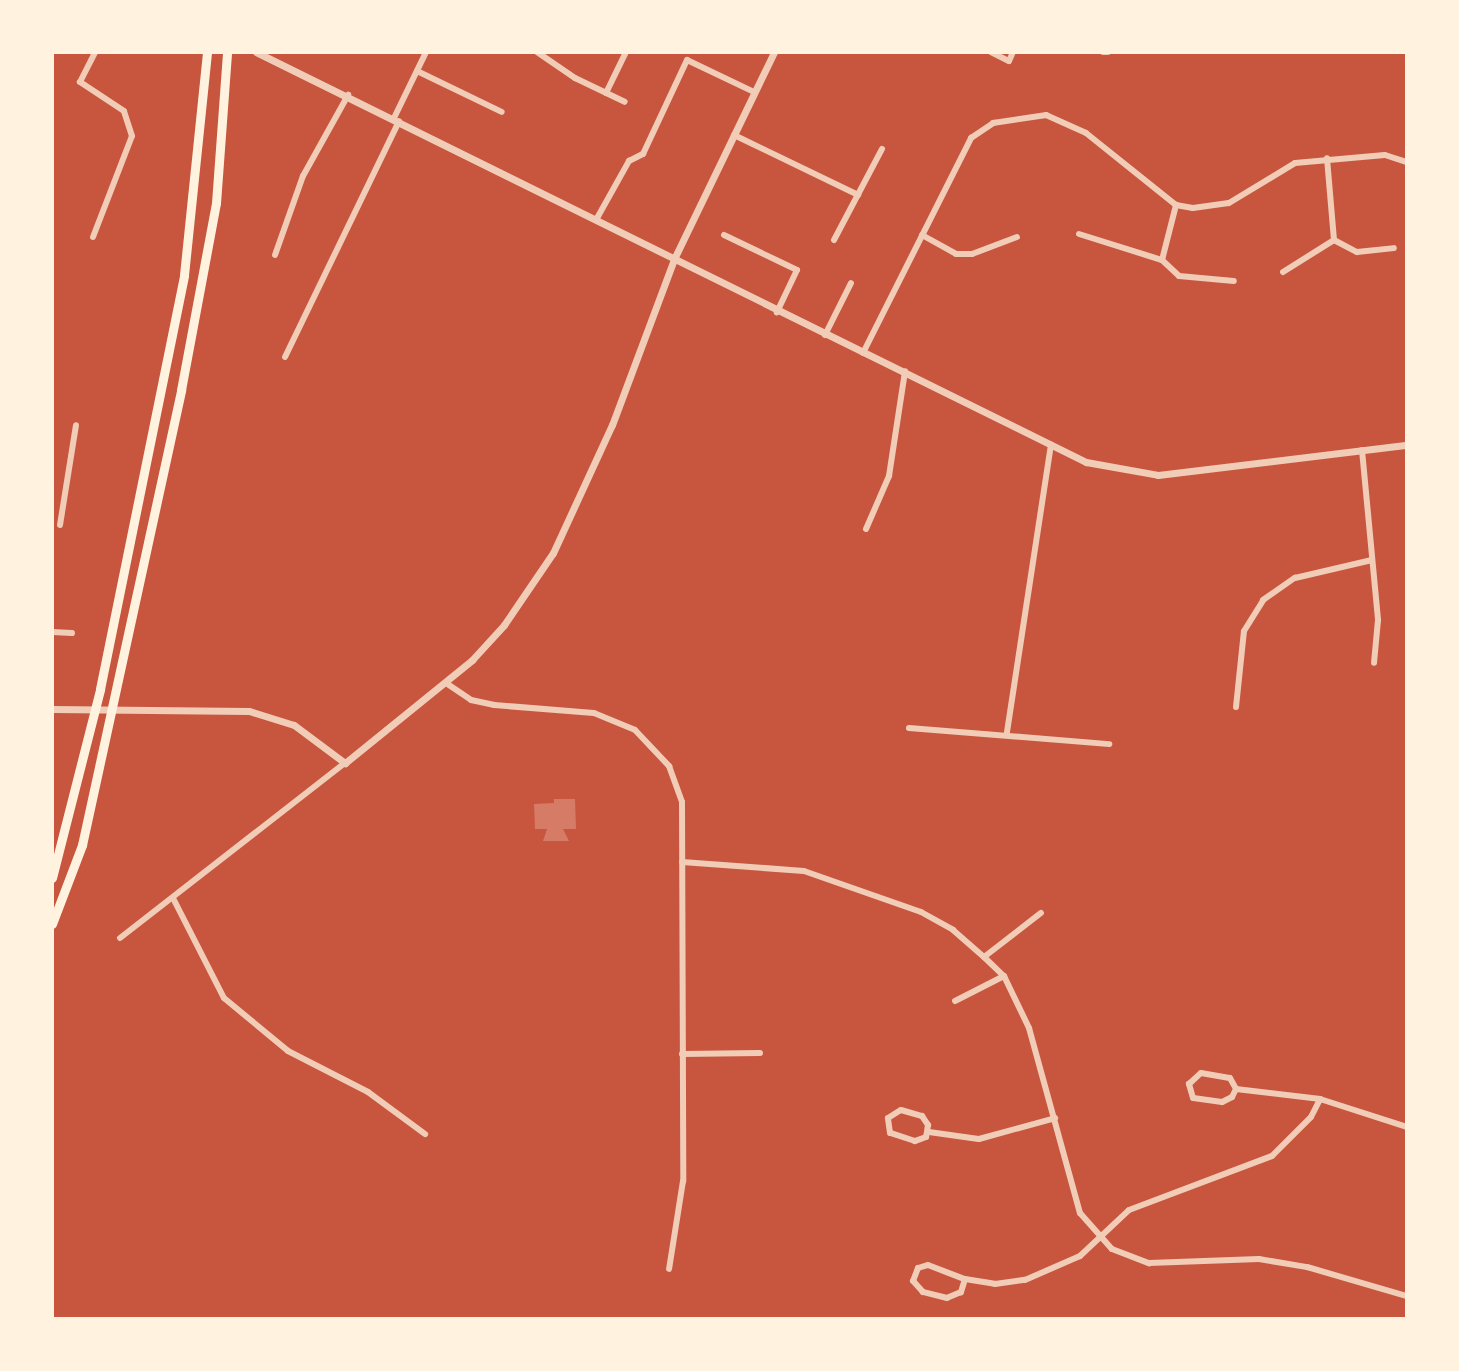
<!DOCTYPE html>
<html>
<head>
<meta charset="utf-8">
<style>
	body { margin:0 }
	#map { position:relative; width:1459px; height:1371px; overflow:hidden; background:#c8553d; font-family:Mulish,sans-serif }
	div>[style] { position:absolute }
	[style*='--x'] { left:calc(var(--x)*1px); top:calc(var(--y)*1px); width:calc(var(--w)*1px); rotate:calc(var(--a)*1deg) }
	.building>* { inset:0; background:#d67c66 }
	.minor>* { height:6px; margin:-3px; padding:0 3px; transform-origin:3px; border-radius:3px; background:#f1ccb7 }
	.tertiary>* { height:7px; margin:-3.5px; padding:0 3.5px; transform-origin:3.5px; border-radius:3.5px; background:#f1ccb7 }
	.primary>* { height:9px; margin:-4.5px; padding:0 4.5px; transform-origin:4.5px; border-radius:4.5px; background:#fff3e0 }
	span { translate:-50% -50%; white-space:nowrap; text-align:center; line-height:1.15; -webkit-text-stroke:8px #fff3e0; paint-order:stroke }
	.frame { position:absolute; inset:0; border:54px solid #fff3e0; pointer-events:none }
</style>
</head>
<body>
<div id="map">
	<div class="building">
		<div style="clip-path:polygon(554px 799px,575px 799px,576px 829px,563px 829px,569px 841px,543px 841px,547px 829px,535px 829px,534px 804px,554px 803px)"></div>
	</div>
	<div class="minor">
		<div style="--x:537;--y:52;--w:46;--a:34.4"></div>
		<div style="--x:575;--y:78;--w:55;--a:25.6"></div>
		<div style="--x:991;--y:52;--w:20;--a:27"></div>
		<div style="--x:1009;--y:61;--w:10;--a:-66"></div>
		<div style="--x:1103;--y:52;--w:5;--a:0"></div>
		<div style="--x:417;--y:71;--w:94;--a:25.8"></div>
		<div style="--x:606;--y:93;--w:46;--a:-64"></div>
		<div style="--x:394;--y:118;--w:73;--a:-64.1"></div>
		<div style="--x:734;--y:135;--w:138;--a:25.8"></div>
		<div style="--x:596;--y:220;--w:68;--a:-60.8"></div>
		<div style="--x:629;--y:161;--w:16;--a:-27"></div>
		<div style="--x:643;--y:154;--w:104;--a:-64.9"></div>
		<div style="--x:687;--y:60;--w:74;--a:25.5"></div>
		<div style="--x:1079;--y:234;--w:87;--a:17.4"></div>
		<div style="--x:1162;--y:260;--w:57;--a:-75.7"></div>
		<div style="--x:724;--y:235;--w:81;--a:25.6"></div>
		<div style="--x:797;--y:270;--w:47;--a:115.5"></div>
		<div style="--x:922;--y:235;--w:39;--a:29"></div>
		<div style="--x:956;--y:254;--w:16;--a:0"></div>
		<div style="--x:972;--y:254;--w:48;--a:-20.7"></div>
		<div style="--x:93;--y:237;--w:108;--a:-68.9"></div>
		<div style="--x:132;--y:136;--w:26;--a:-108"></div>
		<div style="--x:124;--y:111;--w:53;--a:-146.6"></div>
		<div style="--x:80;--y:82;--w:34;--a:-63"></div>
		<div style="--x:834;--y:240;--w:103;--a:-62.2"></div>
		<div style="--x:1334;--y:240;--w:26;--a:28"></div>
		<div style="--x:1357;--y:252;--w:37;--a:-6"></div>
		<div style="--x:275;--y:255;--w:84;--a:-70.5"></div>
		<div style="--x:303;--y:176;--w:93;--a:-60.9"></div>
		<div style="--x:1162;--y:260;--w:23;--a:43"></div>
		<div style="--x:1179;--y:276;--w:55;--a:5.2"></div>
		<div style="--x:1283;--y:272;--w:60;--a:-32.1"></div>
		<div style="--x:1334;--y:240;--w:82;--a:-94.9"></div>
		<div style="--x:825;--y:335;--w:58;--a:-63.4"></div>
		<div style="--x:863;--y:353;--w:241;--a:-63.3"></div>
		<div style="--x:971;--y:138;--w:27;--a:-34"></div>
		<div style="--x:993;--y:123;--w:54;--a:-8.6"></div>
		<div style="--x:1046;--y:115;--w:44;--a:24.2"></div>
		<div style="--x:1086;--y:133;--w:115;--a:38.7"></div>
		<div style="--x:1176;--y:205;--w:17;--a:10"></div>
		<div style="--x:1193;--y:208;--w:36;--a:-8"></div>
		<div style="--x:1229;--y:203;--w:77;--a:-31.2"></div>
		<div style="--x:1295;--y:163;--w:90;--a:-5.1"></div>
		<div style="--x:1385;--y:155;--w:23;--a:18"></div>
		<div style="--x:285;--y:357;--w:262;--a:-64.2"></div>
		<div style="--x:1362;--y:450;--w:171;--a:84.6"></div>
		<div style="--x:1378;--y:620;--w:43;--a:95.3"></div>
		<div style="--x:60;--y:525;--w:101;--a:-80.9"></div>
		<div style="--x:866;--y:529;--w:58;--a:-66.5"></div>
		<div style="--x:889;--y:476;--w:106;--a:-81.3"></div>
		<div style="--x:52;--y:632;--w:20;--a:3"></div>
		<div style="--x:446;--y:683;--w:30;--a:34"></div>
		<div style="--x:471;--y:700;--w:24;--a:12"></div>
		<div style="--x:494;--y:705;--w:100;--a:4.6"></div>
		<div style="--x:594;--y:713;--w:44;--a:22.5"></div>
		<div style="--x:635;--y:730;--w:50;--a:46.6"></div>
		<div style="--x:669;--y:766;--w:38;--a:70"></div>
		<div style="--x:682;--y:802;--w:379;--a:89.8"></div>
		<div style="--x:683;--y:1181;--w:89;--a:99"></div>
		<div style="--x:1236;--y:707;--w:76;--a:-84"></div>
		<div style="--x:1244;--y:631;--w:36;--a:-58"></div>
		<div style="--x:1263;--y:600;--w:39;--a:-35"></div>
		<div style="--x:1295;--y:578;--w:79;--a:-13.2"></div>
		<div style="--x:909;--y:728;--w:201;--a:4.6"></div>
		<div style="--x:1007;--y:732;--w:291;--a:-81.3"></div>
		<div style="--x:682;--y:862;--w:122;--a:4.2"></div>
		<div style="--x:804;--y:871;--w:124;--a:19.3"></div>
		<div style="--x:921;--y:912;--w:37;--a:29"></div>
		<div style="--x:953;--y:930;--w:41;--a:41.1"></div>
		<div style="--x:984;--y:957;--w:28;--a:44"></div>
		<div style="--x:1004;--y:976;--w:58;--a:64.3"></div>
		<div style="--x:1029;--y:1028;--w:192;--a:74.6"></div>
		<div style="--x:1080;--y:1213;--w:48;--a:48.4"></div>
		<div style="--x:1112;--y:1249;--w:40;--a:21"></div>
		<div style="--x:1149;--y:1263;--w:110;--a:-2.1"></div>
		<div style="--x:1259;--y:1259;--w:49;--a:9.5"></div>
		<div style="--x:1307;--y:1267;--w:104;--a:16.2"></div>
		<div style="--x:174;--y:900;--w:110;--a:63"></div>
		<div style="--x:224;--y:998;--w:83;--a:39.6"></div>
		<div style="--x:288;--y:1051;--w:90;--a:27.1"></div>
		<div style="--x:368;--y:1092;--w:71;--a:36.4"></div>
		<div style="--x:120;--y:938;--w:285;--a:-37.9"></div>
		<div style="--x:984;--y:957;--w:72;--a:-37.7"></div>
		<div style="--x:955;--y:1001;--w:55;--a:-27"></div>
		<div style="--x:682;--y:1054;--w:78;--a:-0.7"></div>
		<div style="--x:1201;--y:1073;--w:29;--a:10"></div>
		<div style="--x:1230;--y:1078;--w:13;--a:61"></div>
		<div style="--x:1236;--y:1089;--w:9;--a:117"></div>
		<div style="--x:1232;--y:1097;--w:11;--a:153"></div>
		<div style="--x:1222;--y:1102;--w:29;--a:-172"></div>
		<div style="--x:1193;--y:1098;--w:15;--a:-106"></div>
		<div style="--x:1189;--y:1084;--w:16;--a:-43"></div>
		<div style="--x:1236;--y:1089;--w:85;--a:6.8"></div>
		<div style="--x:1320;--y:1099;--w:91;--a:17.8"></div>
		<div style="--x:901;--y:1110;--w:22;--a:16"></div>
		<div style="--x:922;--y:1116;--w:11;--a:56"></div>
		<div style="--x:928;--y:1125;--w:12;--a:99"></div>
		<div style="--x:926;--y:1137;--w:12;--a:160"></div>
		<div style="--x:915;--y:1141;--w:26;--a:-162"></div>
		<div style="--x:890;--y:1133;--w:15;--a:-98"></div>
		<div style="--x:888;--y:1118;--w:15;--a:-32"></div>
		<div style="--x:929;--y:1132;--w:50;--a:8"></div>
		<div style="--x:979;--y:1139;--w:79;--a:-15.4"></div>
		<div style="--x:965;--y:1279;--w:14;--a:107"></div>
		<div style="--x:961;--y:1292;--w:15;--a:157"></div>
		<div style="--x:947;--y:1298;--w:25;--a:-166"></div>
		<div style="--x:923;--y:1292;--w:15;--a:-132"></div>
		<div style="--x:913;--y:1281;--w:14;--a:-69"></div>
		<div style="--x:918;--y:1268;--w:10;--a:-17"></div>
		<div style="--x:928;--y:1265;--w:40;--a:21"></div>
		<div style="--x:965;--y:1279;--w:30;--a:9"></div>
		<div style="--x:995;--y:1284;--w:30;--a:-8"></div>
		<div style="--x:1025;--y:1280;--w:60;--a:-23.6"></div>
		<div style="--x:1080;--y:1256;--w:67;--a:-43.2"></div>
		<div style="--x:1129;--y:1210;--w:153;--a:-20.7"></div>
		<div style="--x:1272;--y:1156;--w:55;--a:-45"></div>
		<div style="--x:1311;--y:1117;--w:20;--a:-63"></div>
	</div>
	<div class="tertiary">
		<div style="--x:256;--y:52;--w:926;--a:26.29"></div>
		<div style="--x:1086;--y:462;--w:73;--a:10.2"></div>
		<div style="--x:1158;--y:475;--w:251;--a:-6.9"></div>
		<div style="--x:52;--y:709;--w:197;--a:0.6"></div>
		<div style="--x:249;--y:711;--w:47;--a:17.3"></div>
		<div style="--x:294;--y:725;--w:64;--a:36.7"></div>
		<div style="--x:345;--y:763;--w:164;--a:-39"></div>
		<div style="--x:472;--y:660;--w:47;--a:-47.6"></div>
		<div style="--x:504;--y:625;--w:87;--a:-55.8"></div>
		<div style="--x:553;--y:553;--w:141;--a:-65.3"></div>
		<div style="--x:612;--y:425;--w:177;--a:-69.5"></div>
		<div style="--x:674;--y:259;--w:230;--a:-64.2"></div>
	</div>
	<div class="primary">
		<div style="--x:52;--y:878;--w:195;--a:-75.7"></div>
		<div style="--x:100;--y:689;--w:422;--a:-78.5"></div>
		<div style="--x:184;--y:275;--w:224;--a:-84.1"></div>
		<div style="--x:52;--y:924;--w:85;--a:-69.2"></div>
		<div style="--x:82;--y:845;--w:466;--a:-77.7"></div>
		<div style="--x:181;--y:390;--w:190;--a:-79.4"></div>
		<div style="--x:216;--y:203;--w:151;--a:-85.8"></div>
	</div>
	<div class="frame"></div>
</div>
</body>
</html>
